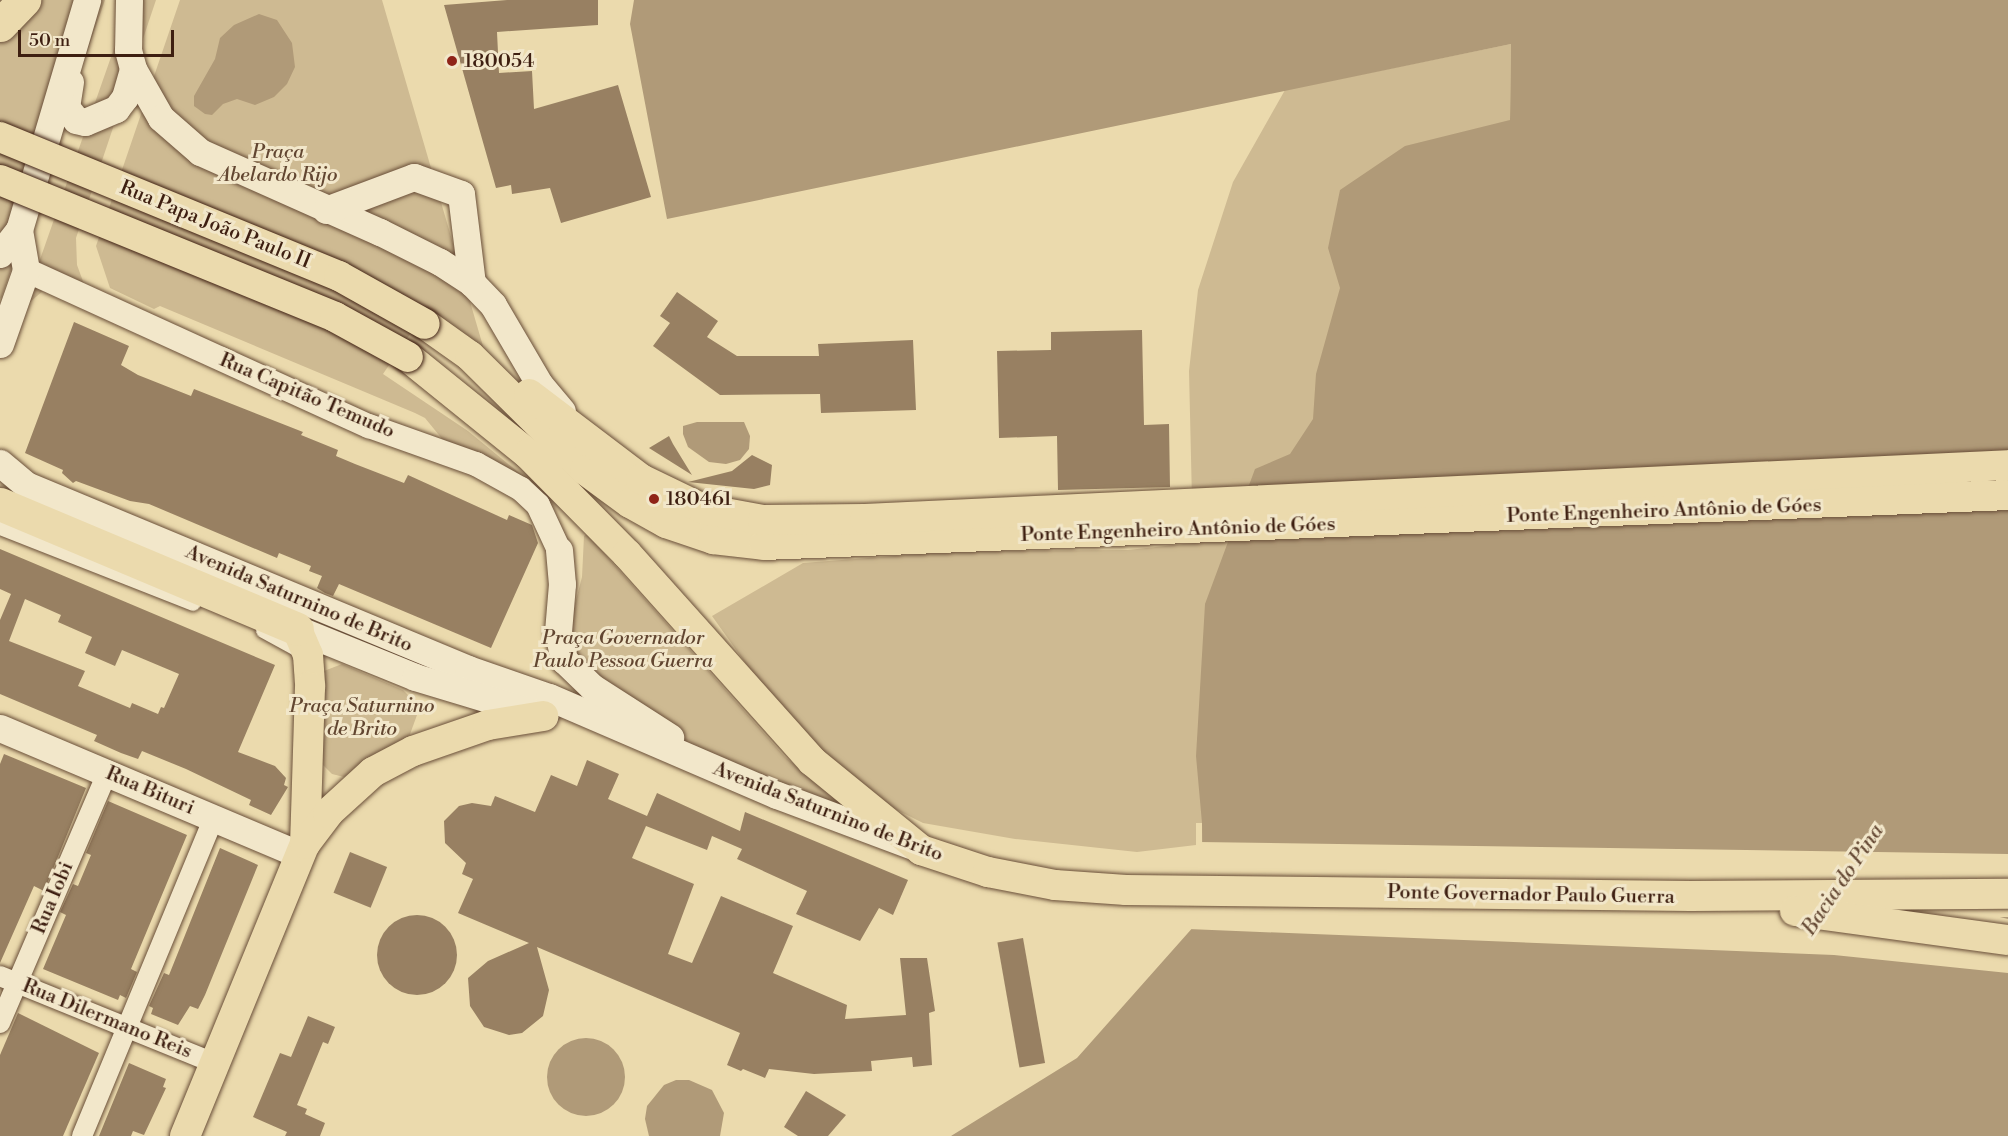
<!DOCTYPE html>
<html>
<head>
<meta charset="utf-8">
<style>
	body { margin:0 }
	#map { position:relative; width:2008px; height:1136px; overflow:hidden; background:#ebdaad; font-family:"Libre Bodoni",serif }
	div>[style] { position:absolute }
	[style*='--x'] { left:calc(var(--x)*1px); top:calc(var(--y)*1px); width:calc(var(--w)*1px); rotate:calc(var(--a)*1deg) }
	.green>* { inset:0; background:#ceba92 }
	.water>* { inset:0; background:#b09a78 }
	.round { border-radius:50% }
	.pier>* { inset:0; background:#ebdaad }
	.building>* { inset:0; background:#988062; transform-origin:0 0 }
	.roads { filter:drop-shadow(0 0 2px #694e38) drop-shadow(0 0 2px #694e38) }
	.pedestrian>* { height:15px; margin:-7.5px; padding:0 7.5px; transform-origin:7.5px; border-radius:7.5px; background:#f2e7ca }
	.minor>* { height:20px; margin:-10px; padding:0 10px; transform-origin:10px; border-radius:10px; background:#f2e7ca }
	.tertiary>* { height:24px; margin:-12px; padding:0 12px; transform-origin:12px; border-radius:12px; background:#f2e7ca }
	.secondary>* { height:27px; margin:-13.5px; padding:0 13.5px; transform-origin:13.5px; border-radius:13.5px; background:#f2e7ca }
	.primary>* { height:30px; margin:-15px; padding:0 15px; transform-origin:15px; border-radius:15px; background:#ebdaad }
	.trunk>* { height:33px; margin:-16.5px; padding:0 16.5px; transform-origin:16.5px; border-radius:16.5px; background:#ebdaad }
	.bridges { filter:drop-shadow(0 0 2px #3e1f11) drop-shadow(0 0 2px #3e1f11) }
	.primary-bridge>* { height:30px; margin:-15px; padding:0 15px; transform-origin:15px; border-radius:15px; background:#ebdaad }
	.dots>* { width:16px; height:16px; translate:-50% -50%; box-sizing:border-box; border:3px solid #f2e7ca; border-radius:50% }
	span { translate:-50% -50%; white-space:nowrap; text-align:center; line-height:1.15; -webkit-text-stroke:6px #f2e7ca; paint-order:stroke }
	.poi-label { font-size:20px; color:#3e1f11 }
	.left { translate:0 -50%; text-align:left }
	.park-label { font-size:20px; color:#624631; font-style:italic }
	.street-label { font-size:20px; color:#3e1f11 }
	.water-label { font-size:21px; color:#664a35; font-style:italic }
	.scale { position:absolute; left:18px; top:30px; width:156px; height:27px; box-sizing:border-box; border:3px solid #3e1f11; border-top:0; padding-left:8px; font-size:18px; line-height:21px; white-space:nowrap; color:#3e1f11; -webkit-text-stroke:4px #f2e7ca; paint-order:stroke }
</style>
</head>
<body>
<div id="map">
	<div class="green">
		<div style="clip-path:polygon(0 0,105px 0,1px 299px,0 298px)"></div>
		<div style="clip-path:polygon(131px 0,156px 0,76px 238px,77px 265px,84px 284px,44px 290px,23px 308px)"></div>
		<div style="clip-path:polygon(180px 0,382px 0,485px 353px,421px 318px,383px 374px,468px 431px,529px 481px,443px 440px,425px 418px,415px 413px,160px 306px,154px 309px,110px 288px,96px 246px)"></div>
		<div style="clip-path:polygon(1511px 44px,1510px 120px,1203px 916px,1202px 823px,1196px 823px,1196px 845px,1137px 852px,1015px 839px,923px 823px,873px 798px,791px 727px,712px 616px,803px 563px,959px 551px,1128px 550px,1193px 543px,1189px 371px,1198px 290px,1233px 182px,1285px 90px)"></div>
		<div style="clip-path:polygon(587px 534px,785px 757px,853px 813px,700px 752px,588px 697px,569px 627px,582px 577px,584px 536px)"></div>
		<div style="clip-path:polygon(342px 664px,403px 690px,413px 700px,417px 715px,409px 737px,344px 777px,332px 774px,321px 763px,324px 671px)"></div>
	</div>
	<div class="water">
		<div style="clip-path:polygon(634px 0,2008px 0,2008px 1136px,951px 1136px,1077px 1058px,1203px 916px,1202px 823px,1196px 756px,1205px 604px,1255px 469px,1290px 454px,1313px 419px,1316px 374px,1340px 288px,1328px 248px,1340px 190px,1405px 146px,1510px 120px,1511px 44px,667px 219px,630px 24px)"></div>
		<div style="clip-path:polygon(259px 14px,277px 20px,292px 43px,295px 67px,287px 84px,274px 97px,255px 105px,237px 99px,223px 104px,212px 115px,205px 114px,194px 106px,194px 96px,215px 59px,220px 38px,234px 25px)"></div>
		<div style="clip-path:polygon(697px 422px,744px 422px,750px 436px,749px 449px,740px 460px,726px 464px,709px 462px,688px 447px,683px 434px,683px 426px)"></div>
		<div class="round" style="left:547px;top:1038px;width:78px;height:78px"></div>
		<div style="clip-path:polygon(676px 1080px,689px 1080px,712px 1090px,724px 1113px,720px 1136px,649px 1136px,645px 1119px,647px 1106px,664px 1085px)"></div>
	</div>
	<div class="pier">
		<div style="clip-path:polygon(1199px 842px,2008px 854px,2008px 917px,2000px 917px,2008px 919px,2008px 973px,1834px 955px,1188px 929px,1200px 915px)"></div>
	</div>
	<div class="building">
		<div style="clip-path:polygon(507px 0,598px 0,598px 25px,497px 32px,499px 73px,532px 71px,534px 109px,618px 85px,651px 197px,561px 223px,550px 188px,512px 194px,511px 185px,496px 188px,444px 5px)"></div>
		<div style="clip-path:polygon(677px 292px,718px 321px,707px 337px,737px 356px,819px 356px,818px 344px,913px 340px,916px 410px,821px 413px,820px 394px,720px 395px,653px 346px,670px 323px,660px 316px)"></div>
		<div style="clip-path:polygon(74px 322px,129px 346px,121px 365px,138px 375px,191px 396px,194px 389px,303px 432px,301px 435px,338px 450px,336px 456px,355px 464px,404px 483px,408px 475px,507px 520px,509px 515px,532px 525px,538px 543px,491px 648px,339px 584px,333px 596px,325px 593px,317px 588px,322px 576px,309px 571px,311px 566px,279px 553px,277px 558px,149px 504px,130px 501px,76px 481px,73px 483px,62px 473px,63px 470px,25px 453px)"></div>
		<div style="clip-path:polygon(1142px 330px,1144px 425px,1169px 424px,1170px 487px,1058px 490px,1057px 436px,999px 438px,997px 351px,1051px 350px,1051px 332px)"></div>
		<div style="clip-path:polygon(669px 436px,673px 444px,692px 475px,649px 448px)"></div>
		<div style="clip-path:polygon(752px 455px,772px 465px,770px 485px,754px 489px,688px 482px,732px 471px)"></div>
		<div style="clip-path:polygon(evenodd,0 549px,275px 665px,238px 752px,275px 766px,286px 778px,284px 785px,288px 787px,271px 815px,249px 805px,251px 800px,186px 769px,142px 751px,138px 759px,121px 753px,94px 741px,97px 735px,0 694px,0 620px,11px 594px,0 589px,0 549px,25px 599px,61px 615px,58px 622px,92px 637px,85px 653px,115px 666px,122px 650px,179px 674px,164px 708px,161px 707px,158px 714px,132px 703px,130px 708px,78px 686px,85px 671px,9px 641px,25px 599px)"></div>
		<div style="clip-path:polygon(4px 754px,86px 788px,44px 891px,34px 886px,0 963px,0 764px)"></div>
		<div style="clip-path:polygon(587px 760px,619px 774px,608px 799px,647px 816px,657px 793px,740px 831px,745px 812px,908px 880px,893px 915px,879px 908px,860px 941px,796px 914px,807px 891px,737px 859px,742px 849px,712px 836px,707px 850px,646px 826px,632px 858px,694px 884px,668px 954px,692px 963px,721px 896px,793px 926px,773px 973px,847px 1005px,845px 1019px,906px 1015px,900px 958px,927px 958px,935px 1011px,929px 1013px,932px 1065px,913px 1067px,912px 1057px,871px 1061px,872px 1071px,814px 1074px,769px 1069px,765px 1078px,743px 1069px,741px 1071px,727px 1065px,740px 1033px,537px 947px,549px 990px,543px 1016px,522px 1033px,509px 1035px,484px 1027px,470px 1006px,468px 978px,488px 961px,529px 943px,458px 913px,473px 879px,462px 874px,466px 863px,445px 843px,444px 821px,459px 806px,472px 803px,491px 806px,495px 796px,535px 812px,551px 775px,577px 786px)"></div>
		<div style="clip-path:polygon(108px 801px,187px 835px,131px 969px,137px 972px,126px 998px,120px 995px,118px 1000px,43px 969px,66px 915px,60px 912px,73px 884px,78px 886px,91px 855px,86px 853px)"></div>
		<div style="clip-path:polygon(220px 848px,258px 865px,205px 995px,198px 1009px,190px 1006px,178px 1025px,151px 1014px,153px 1008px,149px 1006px,164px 973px,169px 975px)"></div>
		<div style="left:350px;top:852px;width:40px;height:44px;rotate:22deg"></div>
		<div class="round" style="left:377px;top:915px;width:80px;height:80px"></div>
		<div style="left:1023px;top:938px;width:127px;height:26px;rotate:80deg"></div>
		<div style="clip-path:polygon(18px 1013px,99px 1053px,63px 1136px,0 1136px,0 1055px)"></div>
		<div style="clip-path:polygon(308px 1016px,335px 1027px,328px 1044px,323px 1042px,297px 1105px,307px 1109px,305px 1114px,325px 1123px,320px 1136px,285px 1136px,287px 1132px,253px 1117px,280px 1053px,291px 1057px)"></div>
		<div style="clip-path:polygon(129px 1063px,166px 1079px,163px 1087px,166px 1088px,144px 1135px,133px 1131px,131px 1136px,99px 1136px)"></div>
		<div style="clip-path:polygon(806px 1091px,846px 1115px,828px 1136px,798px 1136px,784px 1127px)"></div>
	</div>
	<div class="roads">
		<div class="pedestrian">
			<div style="--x:0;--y:527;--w:207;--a:21.5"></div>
			<div style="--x:263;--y:630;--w:48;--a:28.7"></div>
		</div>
		<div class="minor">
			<div style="--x:0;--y:976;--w:231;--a:22.1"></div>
			<div style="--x:0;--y:1023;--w:272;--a:-66.8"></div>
			<div style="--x:82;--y:1136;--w:344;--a:-67.5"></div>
		</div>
		<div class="tertiary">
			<div style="--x:26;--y:270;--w:377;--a:24.5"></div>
			<div style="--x:369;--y:426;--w:114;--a:19.6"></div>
			<div style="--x:476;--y:464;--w:51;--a:29.1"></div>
			<div style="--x:521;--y:489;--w:23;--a:43"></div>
			<div style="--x:538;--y:505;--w:50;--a:65"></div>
		</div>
		<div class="secondary">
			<div style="--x:129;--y:0;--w:50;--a:91.1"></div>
			<div style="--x:128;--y:50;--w:20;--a:75"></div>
			<div style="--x:133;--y:69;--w:56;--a:60.3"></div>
			<div style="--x:161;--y:118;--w:52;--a:41.1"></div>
			<div style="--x:200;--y:152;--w:197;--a:24"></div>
			<div style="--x:380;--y:232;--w:67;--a:26.6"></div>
			<div style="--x:440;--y:262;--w:38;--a:33"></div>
			<div style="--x:472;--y:283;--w:30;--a:46"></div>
			<div style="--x:493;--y:305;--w:93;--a:59.6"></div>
			<div style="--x:540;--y:385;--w:34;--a:50"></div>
			<div style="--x:70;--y:82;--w:25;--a:99"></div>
			<div style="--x:66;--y:107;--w:16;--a:52"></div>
			<div style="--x:76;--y:120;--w:9;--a:13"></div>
			<div style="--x:85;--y:122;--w:34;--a:-23"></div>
			<div style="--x:116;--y:109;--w:15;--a:-53"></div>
			<div style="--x:125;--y:97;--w:29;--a:-74"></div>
			<div style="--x:326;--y:210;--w:94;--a:-20.6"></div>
			<div style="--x:414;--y:177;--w:50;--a:19.9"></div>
			<div style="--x:461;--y:194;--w:90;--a:83"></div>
			<div style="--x:0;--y:254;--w:31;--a:-52"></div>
			<div style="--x:19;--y:230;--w:240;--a:-73.5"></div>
			<div style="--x:0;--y:344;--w:78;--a:-70.6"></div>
			<div style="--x:26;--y:270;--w:41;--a:-99.9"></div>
			<div style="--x:0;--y:463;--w:34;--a:40"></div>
			<div style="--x:26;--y:485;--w:479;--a:22.6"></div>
			<div style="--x:468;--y:669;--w:86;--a:19.1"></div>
			<div style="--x:549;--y:697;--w:248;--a:23.3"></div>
			<div style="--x:777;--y:795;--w:142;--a:20.6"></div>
			<div style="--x:559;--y:550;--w:34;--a:85"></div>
			<div style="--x:562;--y:584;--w:48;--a:94.8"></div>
			<div style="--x:558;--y:632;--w:29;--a:78"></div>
			<div style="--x:564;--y:660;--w:39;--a:44"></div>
			<div style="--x:592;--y:687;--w:93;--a:32.7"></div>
			<div style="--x:297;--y:629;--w:127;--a:22.1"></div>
			<div style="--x:415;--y:677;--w:135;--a:16.8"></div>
			<div style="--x:0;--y:728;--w:326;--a:22.9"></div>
		</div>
		<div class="primary">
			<div style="--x:425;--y:324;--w:55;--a:35.4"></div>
			<div style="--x:470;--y:356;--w:162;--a:44.7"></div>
			<div style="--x:585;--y:470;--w:56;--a:36.3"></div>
			<div style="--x:630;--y:503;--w:41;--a:29.1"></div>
			<div style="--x:666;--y:523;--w:50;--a:18.8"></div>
			<div style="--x:713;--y:539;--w:51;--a:6.7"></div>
			<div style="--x:764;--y:545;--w:1245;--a:-2.3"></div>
			<div style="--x:408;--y:357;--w:154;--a:38.9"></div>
			<div style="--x:528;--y:454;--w:141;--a:45.3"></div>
			<div style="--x:627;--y:554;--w:278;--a:48.2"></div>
			<div style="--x:812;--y:761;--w:141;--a:39.2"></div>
			<div style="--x:921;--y:850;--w:71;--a:18.2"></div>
			<div style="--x:988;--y:872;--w:68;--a:11"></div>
			<div style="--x:1055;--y:885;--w:71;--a:4"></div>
			<div style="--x:1126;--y:890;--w:565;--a:0.61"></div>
			<div style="--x:1691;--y:896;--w:317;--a:-0.4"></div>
			<div style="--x:529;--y:394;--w:141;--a:37.2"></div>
			<div style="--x:641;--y:479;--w:69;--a:25.8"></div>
			<div style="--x:703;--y:509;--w:61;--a:10.4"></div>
			<div style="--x:763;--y:520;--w:102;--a:-0.6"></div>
			<div style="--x:865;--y:519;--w:1144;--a:-2.7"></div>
			<div style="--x:297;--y:629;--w:28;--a:67"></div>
			<div style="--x:308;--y:655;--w:32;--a:86"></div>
			<div style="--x:310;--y:687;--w:157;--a:91.8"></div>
			<div style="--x:1795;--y:911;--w:215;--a:7.8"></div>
			<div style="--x:185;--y:1136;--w:316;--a:-67.7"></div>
			<div style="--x:305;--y:844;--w:39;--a:-53"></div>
			<div style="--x:328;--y:813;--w:61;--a:-42.3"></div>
			<div style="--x:373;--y:772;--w:45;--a:-27.7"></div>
			<div style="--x:413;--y:751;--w:79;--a:-19.1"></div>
			<div style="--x:488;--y:725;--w:56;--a:-9.3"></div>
		</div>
		<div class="trunk">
			<div style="--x:0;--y:25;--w:35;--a:-46"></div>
			<div style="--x:0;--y:504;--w:322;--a:22.8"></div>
		</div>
	</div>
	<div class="bridges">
		<div class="primary-bridge">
			<div style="--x:0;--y:137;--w:366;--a:22.3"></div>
			<div style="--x:339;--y:276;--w:98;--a:29.2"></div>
			<div style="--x:0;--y:180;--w:362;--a:22.2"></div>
			<div style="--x:335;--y:317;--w:83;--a:28.7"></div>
		</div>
	</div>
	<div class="dots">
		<div style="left:452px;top:61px;background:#8f2418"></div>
		<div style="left:654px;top:499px;background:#8f2418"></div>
	</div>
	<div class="poi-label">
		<span class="left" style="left:464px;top:61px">180054</span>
		<span class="left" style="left:666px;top:499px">180461</span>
	</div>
	<div class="park-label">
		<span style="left:278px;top:164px">Praça<br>Abelardo Rijo</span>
		<span style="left:623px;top:650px">Praça Governador<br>Paulo Pessoa Guerra</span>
		<span style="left:362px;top:718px">Praça Saturnino<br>de Brito</span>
	</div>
	<div class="street-label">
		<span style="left:215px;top:225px;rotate:22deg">Rua Papa João Paulo II</span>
		<span style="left:307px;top:396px;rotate:23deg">Rua Capitão Temudo</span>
		<span style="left:1664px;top:511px;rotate:-2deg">Ponte Engenheiro Antônio de Góes</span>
		<span style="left:1178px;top:530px;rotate:-2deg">Ponte Engenheiro Antônio de Góes</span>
		<span style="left:299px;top:599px;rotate:23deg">Avenida Saturnino de Brito</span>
		<span style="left:150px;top:791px;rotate:23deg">Rua Bituri</span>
		<span style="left:828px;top:812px;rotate:21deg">Avenida Saturnino de Brito</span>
		<span style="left:1531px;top:895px;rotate:1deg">Ponte Governador Paulo Guerra</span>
		<span style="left:53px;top:898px;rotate:-67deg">Rua Iobi</span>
		<span style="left:107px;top:1019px;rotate:22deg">Rua Dilermano Reis</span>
	</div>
	<div class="water-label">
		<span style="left:1843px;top:880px;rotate:-56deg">Bacia do Pina</span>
	</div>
	<div class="scale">50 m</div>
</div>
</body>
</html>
